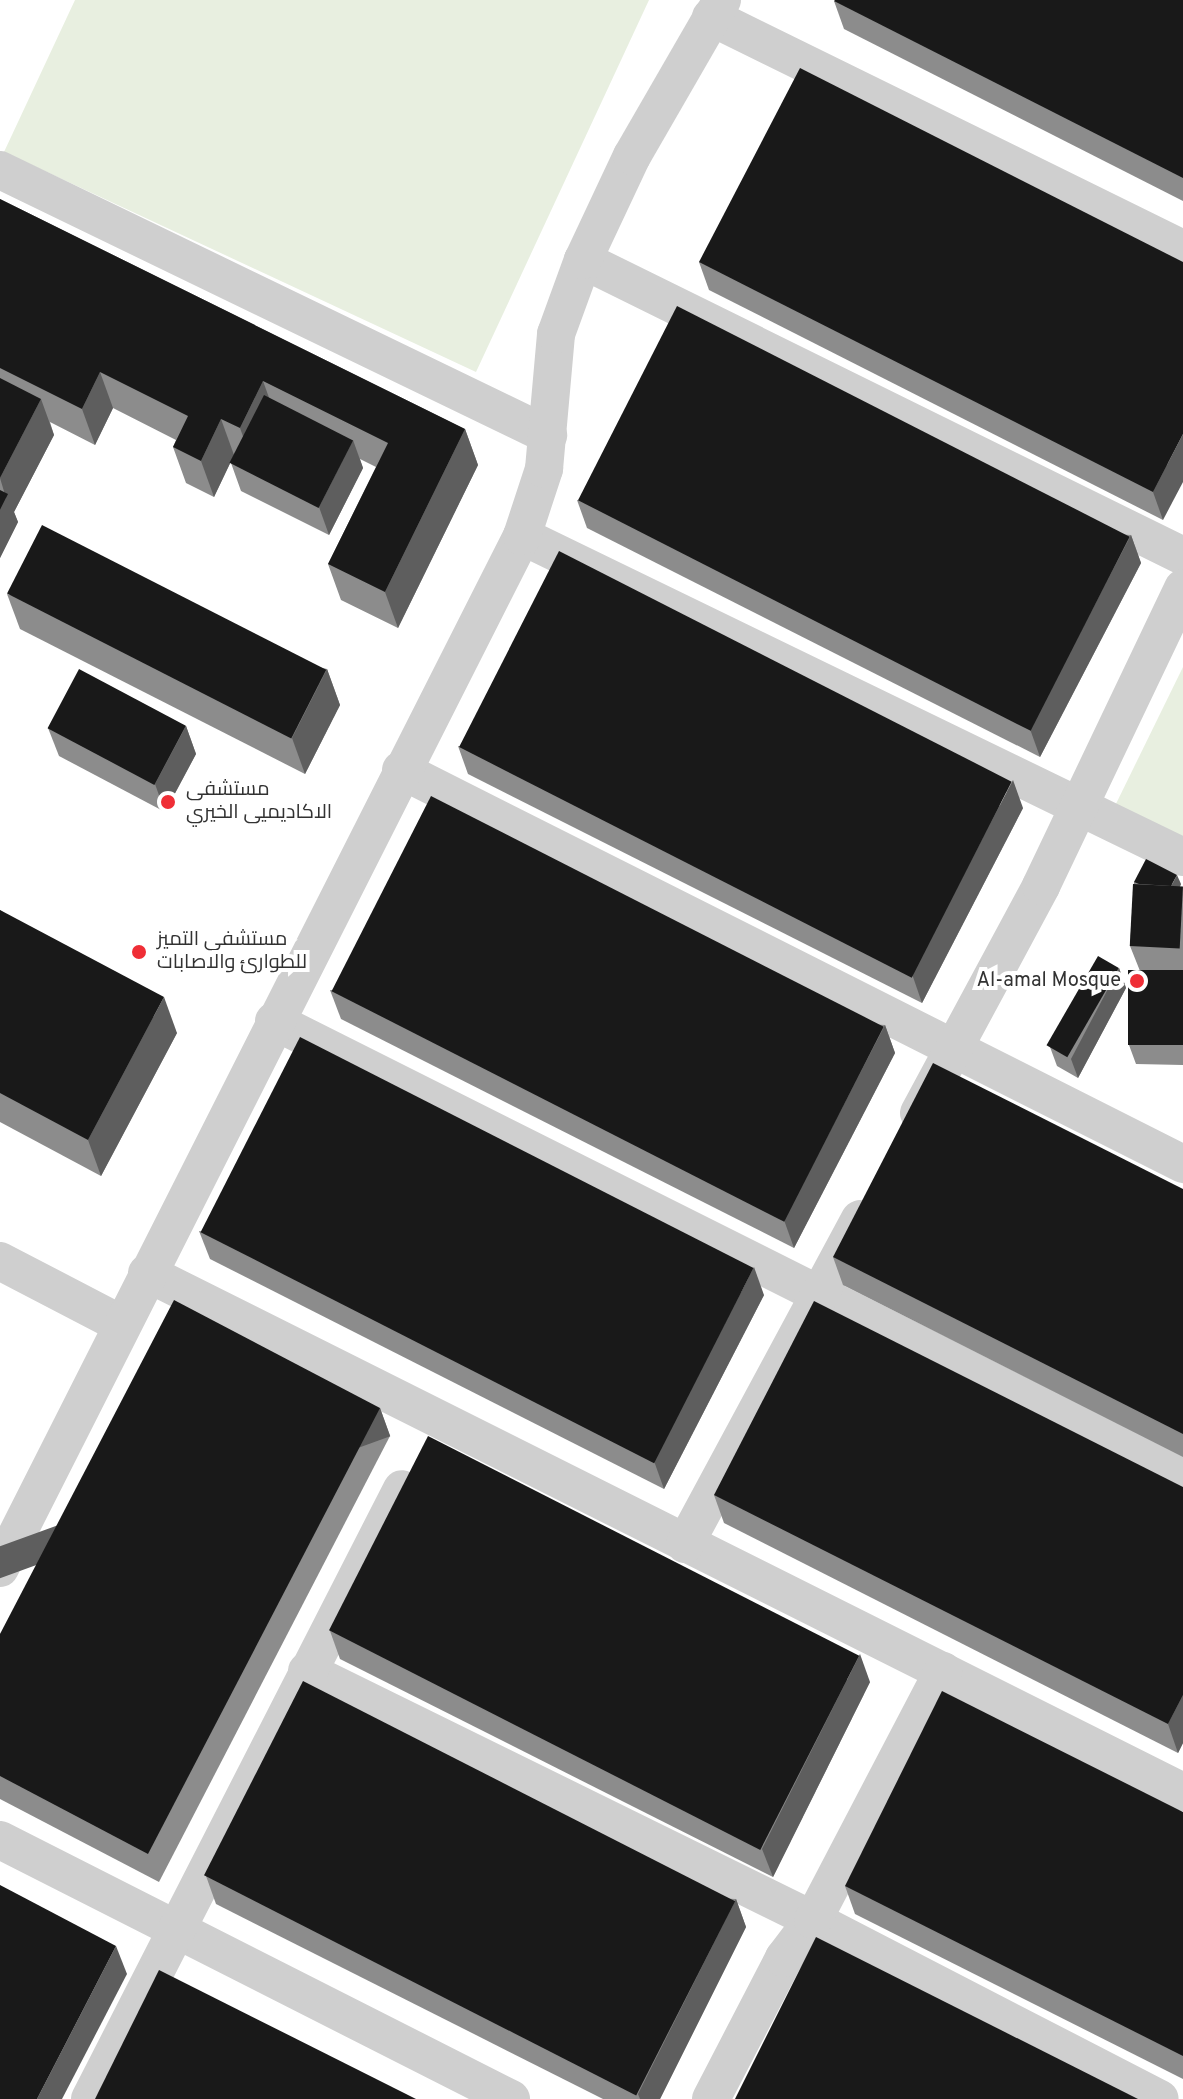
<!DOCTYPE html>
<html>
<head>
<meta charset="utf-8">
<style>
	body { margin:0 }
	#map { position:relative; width:1183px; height:2099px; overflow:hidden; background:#fff; font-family:Overpass,Cairo,sans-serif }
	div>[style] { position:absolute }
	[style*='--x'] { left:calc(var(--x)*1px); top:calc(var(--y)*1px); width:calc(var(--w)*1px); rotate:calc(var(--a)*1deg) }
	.green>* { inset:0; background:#e8efe0 }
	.minor>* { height:38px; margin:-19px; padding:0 19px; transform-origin:19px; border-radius:19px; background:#cfcfcf }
	.wall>* { inset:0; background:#8c8c8c }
	.shaded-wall>* { inset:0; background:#5e5e5e; transform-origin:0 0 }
	.building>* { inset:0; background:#191919; transform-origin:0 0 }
	.dots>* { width:22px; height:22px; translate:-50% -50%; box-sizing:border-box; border:4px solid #fff; border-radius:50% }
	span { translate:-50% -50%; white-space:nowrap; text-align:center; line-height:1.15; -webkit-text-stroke:8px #fff; paint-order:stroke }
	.poi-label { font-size:20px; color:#323232 }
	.left { translate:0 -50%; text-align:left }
	.right { translate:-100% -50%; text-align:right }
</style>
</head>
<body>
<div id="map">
	<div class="green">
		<div style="clip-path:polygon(75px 0,649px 0,476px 372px,4px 152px)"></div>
		<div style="clip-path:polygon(1183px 667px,1183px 847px,1112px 812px)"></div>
	</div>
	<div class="minor">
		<div style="--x:711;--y:17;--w:526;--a:26.18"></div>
		<div style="--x:0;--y:170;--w:609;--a:25.81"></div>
		<div style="--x:583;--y:260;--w:669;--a:26.26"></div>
		<div style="--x:522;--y:536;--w:735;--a:25.9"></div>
		<div style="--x:401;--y:770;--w:876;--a:26.74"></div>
		<div style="--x:274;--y:1021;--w:1017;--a:26.64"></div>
		<div style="--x:919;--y:1113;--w:258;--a:-61.7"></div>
		<div style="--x:1041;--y:886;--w:330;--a:-64.5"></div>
		<div style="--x:0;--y:1261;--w:136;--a:27.5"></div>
		<div style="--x:147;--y:1273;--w:1159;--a:26.61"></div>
		<div style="--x:685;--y:1544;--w:369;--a:-61.7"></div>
		<div style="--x:0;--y:1568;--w:1157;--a:-63.17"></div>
		<div style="--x:522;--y:536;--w:71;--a:-71.8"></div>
		<div style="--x:544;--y:469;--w:136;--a:-84.9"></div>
		<div style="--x:556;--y:334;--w:79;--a:-70"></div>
		<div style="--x:583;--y:260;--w:115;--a:-64.8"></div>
		<div style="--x:632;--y:156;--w:180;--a:-60"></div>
		<div style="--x:307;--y:1671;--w:564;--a:26.2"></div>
		<div style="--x:813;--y:1920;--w:390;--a:27.3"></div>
		<div style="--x:0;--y:1840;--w:573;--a:26.88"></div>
		<div style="--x:90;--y:2099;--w:685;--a:-62.91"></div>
		<div style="--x:711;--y:2099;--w:159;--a:-62.6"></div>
		<div style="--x:784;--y:1958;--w:48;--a:-52.7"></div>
		<div style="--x:813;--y:1920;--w:281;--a:-62.4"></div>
	</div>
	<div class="wall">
		<div style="clip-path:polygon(1183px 0,1183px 201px,844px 29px,834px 1px)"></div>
		<div style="clip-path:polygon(0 199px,465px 429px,478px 465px,398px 628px,341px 600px,328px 564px,376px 467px,360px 459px,363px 468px,329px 535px,241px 491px,231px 463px,234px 455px,214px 497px,186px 483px,173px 447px,176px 440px,113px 408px,95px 445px,50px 422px,54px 435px,14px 512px,18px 522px,0 558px)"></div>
		<div style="clip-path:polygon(699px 262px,1183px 262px,1163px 520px,709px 290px)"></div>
		<div style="clip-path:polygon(577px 500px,1131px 535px,1141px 563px,1040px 757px,587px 528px)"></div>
		<div style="clip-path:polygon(7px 594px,327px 669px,340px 705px,305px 774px,20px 629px)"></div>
		<div style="clip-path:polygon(186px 726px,196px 754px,165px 812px,59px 756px,48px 728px)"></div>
		<div style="clip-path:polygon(458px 746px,1023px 808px,922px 1003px,468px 774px)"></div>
		<div style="clip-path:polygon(1134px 882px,1181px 884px,1180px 887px,1183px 887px,1183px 1065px,1136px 1064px,1129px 1045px,1140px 971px,1130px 946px)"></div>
		<div style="clip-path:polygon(0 910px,177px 1033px,101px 1176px,0 1122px)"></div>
		<div style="clip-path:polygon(1119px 968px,1126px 988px,1078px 1078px,1057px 1066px,1050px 1047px)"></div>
		<div style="clip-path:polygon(330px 990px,885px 1025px,895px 1053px,794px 1248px,341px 1019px)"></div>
		<div style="clip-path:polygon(1183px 1189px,1183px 1457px,843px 1285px,833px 1257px)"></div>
		<div style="clip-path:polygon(199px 1231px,764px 1295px,664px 1489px,210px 1259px)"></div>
		<div style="clip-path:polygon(380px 1408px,390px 1436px,159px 1882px,0 1799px,0 1634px)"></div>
		<div style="clip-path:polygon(1183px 1487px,1183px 1743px,1178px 1753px,724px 1523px,714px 1495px)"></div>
		<div style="clip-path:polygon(330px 1631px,870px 1682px,773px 1877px,340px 1659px)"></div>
		<div style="clip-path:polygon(1183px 1812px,1183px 2079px,855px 1914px,845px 1886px)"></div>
		<div style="clip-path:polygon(206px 1876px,736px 1899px,746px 1927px,660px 2099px,603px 2099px,216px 1904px)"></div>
	</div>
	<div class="shaded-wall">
		<div style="clip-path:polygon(100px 372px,113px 408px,95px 445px,82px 409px)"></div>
		<div style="clip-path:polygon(263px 381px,276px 417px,253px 464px,240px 428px)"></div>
		<div style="clip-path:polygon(41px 399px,54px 435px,14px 512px,18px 522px,0 558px,0 510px,6px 498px,0 478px)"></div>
		<div style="clip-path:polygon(221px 419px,234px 455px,214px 497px,201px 461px)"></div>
		<div style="clip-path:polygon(465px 429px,478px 465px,398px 628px,385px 592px)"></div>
		<div style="clip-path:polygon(1183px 434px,1183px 482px,1163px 520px,1153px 492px)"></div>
		<div style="clip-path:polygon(353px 440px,363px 468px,329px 535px,319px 507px)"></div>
		<div style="clip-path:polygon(1131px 535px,1141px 563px,1040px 757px,1030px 729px)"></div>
		<div style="clip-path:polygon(327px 669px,340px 705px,305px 774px,292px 738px)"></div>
		<div style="clip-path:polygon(186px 726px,196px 754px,165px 812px,155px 784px)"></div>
		<div style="clip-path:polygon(1013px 780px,1023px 808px,922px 1003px,912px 974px)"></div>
		<div style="clip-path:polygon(1177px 875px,1181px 884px,1169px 908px,1165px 898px)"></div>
		<div style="clip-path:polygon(1119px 968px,1126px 988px,1078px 1078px,1071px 1059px)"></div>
		<div style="clip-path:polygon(164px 997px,177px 1033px,101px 1176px,88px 1140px)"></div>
		<div style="clip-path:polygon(885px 1025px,895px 1053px,794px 1248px,784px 1220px)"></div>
		<div style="clip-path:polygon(754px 1267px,764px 1295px,664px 1489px,654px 1461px)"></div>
		<div style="left:380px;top:1408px;width:30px;height:503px;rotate:70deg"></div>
		<div style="clip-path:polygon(860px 1654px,870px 1682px,773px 1877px,762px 1849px)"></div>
		<div style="clip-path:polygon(1183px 1695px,1183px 1743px,1178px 1753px,1168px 1724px)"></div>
		<div style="clip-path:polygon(736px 1899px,746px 1927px,660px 2099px,640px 2099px,638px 2094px)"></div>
		<div style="clip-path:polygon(116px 1946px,127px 1974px,62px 2099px,37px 2099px)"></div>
	</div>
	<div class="building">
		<div style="clip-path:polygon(835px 0,1183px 0,1183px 178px,834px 1px)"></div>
		<div style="clip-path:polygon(800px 68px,1183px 262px,1183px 434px,1153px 492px,699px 262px)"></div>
		<div style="clip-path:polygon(0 199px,465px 429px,385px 592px,328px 564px,388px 443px,263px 381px,240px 428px,221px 419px,201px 461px,173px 447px,188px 416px,100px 372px,82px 409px,0 368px)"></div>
		<div style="left:677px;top:306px;width:508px;height:218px;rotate:27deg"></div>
		<div style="clip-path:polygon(0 378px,41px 399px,0 478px)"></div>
		<div style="left:264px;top:395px;width:100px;height:76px;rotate:27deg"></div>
		<div style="clip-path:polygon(0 490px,8px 494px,0 510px)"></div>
		<div style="left:42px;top:525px;width:319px;height:77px;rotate:27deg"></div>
		<div style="left:559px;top:551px;width:508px;height:220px;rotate:27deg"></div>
		<div style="left:79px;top:669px;width:121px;height:67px;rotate:28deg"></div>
		<div style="left:431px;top:796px;width:508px;height:219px;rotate:27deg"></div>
		<div style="clip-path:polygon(1146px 859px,1177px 875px,1171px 886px,1139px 884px,1134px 882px)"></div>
		<div style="left:1133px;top:884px;width:50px;height:62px;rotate:3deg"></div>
		<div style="clip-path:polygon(0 910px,164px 997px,88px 1140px,0 1093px)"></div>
		<div style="left:1098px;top:956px;width:24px;height:103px;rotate:30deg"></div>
		<div style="left:1183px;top:970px;width:75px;height:55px;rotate:90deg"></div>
		<div style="left:300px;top:1037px;width:509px;height:219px;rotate:27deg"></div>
		<div style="clip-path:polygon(933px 1063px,1183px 1189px,1183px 1434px,833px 1257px)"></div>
		<div style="clip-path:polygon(174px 1300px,380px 1408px,148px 1854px,0 1776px,0 1634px)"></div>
		<div style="clip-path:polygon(814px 1301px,1183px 1487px,1183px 1695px,1168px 1724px,714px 1495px)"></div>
		<div style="left:428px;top:1436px;width:484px;height:218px;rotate:27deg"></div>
		<div style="left:303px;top:1681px;width:485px;height:218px;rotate:27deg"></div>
		<div style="clip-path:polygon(942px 1691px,1183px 1812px,1183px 2056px,845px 1886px)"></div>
		<div style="clip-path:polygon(0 1885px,116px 1946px,37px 2099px,0 2099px)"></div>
		<div style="clip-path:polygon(816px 1937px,1138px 2099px,735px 2099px)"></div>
		<div style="clip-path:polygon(159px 1970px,416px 2099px,95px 2099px)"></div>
	</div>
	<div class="dots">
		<div style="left:168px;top:802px;background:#ef2e36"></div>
		<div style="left:139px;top:952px;background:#ef2e36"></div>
		<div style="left:1137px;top:981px;background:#ef2e36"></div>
	</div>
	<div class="poi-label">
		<span class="left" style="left:186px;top:802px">مستشفى<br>الاكاديميى الخيري</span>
		<span class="left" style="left:157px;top:952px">مستشفى التميز<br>للطوارئ والاصابات</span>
		<span class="right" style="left:1121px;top:981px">Al-amal Mosque</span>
	</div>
</div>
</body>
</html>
